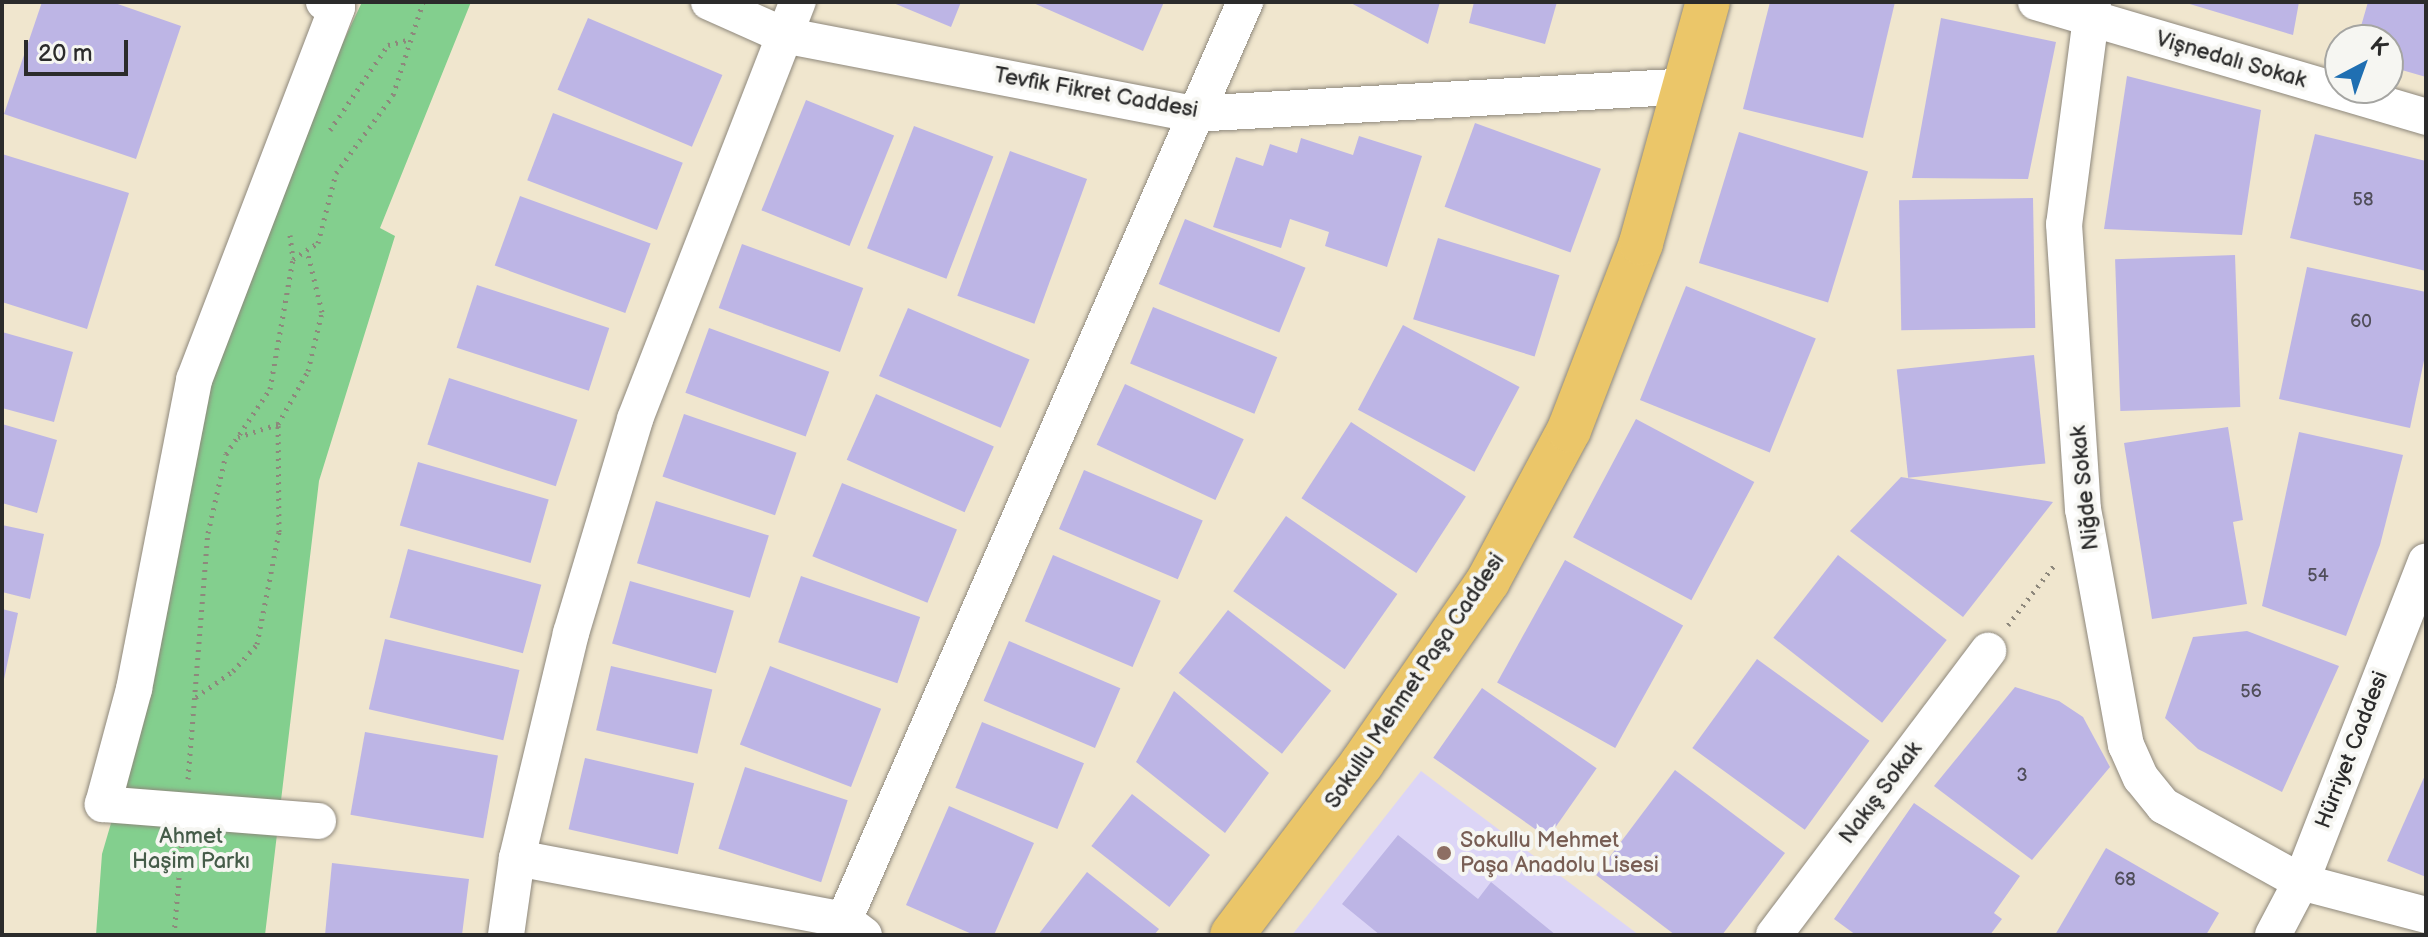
<!DOCTYPE html>
<html>
<head>
<meta charset="utf-8">
<style>
	body { margin:0 }
	#map { position:relative; width:2428px; height:937px; overflow:hidden; background:#f0e6ce; font-family:"Balsamiq Sans",sans-serif }
	div>[style] { position:absolute }
	[style*='--x'] { left:calc(var(--x)*1px); top:calc(var(--y)*1px); width:calc(var(--w)*1px); rotate:calc(var(--a)*1deg) }
	.built>* { inset:0; background:#dcd5f6 }
	.green>* { inset:0; background:#83cf8e }
	.building>* { inset:0; background:#bdb5e5; transform-origin:0 0 }
	.path>* { height:5px; margin-top:-2.5px; transform-origin:0; background:repeating-linear-gradient(90deg,#8e887c 0 2px,transparent 0 8px) }
	.roads { filter:drop-shadow(0 0 2px #8e887c) drop-shadow(0 0 2px #8e887c) }
	.minor>* { height:36px; margin:-18px; padding:0 18px; transform-origin:18px; border-radius:18px; background:#fff }
	.major>* { height:44px; margin:-22px; padding:0 22px; transform-origin:22px; border-radius:22px; background:#ebc669 }
	.dots>* { width:22px; height:22px; translate:-50% -50%; box-sizing:border-box; border:4px solid #f6f6f2; border-radius:50% }
	span { translate:-50% -50%; white-space:nowrap; text-align:center; line-height:1.15; -webkit-text-stroke:8px #f6f6f2; paint-order:stroke }
	.number-label { font-size:18px; color:#504e5a }
	.number-label span { -webkit-text-stroke-width:0 }
	.street-label { font-size:22px; color:#2b2b2b }
	.park-label { font-size:22px; color:#455c49 }
	.education-label { font-size:22px; color:#785e54 }
	.left { translate:0 -50%; text-align:left }
	.frame { position:absolute; inset:0; border:4px solid #2b2b2b; pointer-events:none }
	.north { position:absolute; left:2324px; top:24px; width:80px; height:80px; box-sizing:border-box; background:#f6f6f2; border:2px solid #a5a5a2; border-radius:50%; rotate:41deg; font-size:22px; font-weight:700; line-height:32px; text-align:center; color:#2b2b2b }
	.north::after { content:''; display:block; margin:auto; width:28px; height:36px; background:#1f6fb2; clip-path:polygon(50% 0,100% 100%,50% 72%,0 100%) }
	.scale { position:absolute; left:24px; top:40px; width:104px; height:36px; box-sizing:border-box; border:4px solid #2b2b2b; border-top:0; padding-left:10px; font-size:24px; line-height:28px; white-space:nowrap; color:#2b2b2b; -webkit-text-stroke:6px #f6f6f2; paint-order:stroke }
</style>
</head>
<body>
<div id="map">
	<div class="built">
		<div style="clip-path:polygon(1421px 771px,1639px 935px,1292px 935px)"></div>
	</div>
	<div class="green">
		<div style="clip-path:polygon(362px 2px,471px 2px,380px 228px,395px 236px,319px 481px,265px 935px,96px 935px,102px 854px,145px 707px,215px 356px,306px 121px)"></div>
	</div>
	<div class="building">
		<div style="clip-path:polygon(42px 2px,112px 2px,181px 26px,136px 159px,4px 114px)"></div>
		<div style="clip-path:polygon(891px 2px,961px 2px,951px 27px)"></div>
		<div style="clip-path:polygon(1031px 2px,1164px 2px,1143px 51px)"></div>
		<div style="clip-path:polygon(1349px 2px,1440px 2px,1428px 44px)"></div>
		<div style="clip-path:polygon(1474px 2px,1557px 2px,1545px 44px,1469px 23px)"></div>
		<div style="clip-path:polygon(1770px 2px,1895px 2px,1863px 138px,1743px 109px)"></div>
		<div style="clip-path:polygon(2183px 2px,2299px 2px,2293px 35px)"></div>
		<div style="clip-path:polygon(2368px 2px,2426px 2px,2426px 77px,2388px 66px,2388px 40px,2357px 40px)"></div>
		<div style="left:588px;top:18px;width:146px;height:78px;rotate:23deg"></div>
		<div style="clip-path:polygon(1941px 18px,2056px 42px,2028px 179px,1912px 178px)"></div>
		<div style="clip-path:polygon(2127px 76px,2261px 110px,2242px 235px,2104px 229px)"></div>
		<div style="left:806px;top:100px;width:95px;height:119px;rotate:22deg"></div>
		<div style="left:553px;top:113px;width:139px;height:72px;rotate:21deg"></div>
		<div style="left:1475px;top:123px;width:134px;height:89px;rotate:20deg"></div>
		<div style="left:914px;top:126px;width:85px;height:131px;rotate:21deg"></div>
		<div style="left:1739px;top:132px;width:135px;height:137px;rotate:17deg"></div>
		<div style="clip-path:polygon(2315px 134px,2426px 161px,2426px 271px,2290px 238px)"></div>
		<div style="clip-path:polygon(1359px 136px,1422px 156px,1387px 267px,1325px 246px,1329px 232px,1290px 219px,1281px 248px,1213px 227px,1236px 157px,1263px 166px,1270px 144px,1297px 153px,1301px 138px,1353px 155px)"></div>
		<div style="left:1010px;top:151px;width:82px;height:154px;rotate:20deg"></div>
		<div style="clip-path:polygon(2px 154px,129px 193px,87px 329px,2px 302px)"></div>
		<div style="left:520px;top:196px;width:139px;height:74px;rotate:20deg"></div>
		<div style="left:2033px;top:198px;width:130px;height:134px;rotate:89deg"></div>
		<div style="left:1185px;top:219px;width:130px;height:70px;rotate:22deg"></div>
		<div style="left:1438px;top:238px;width:127px;height:85px;rotate:17deg"></div>
		<div style="left:742px;top:244px;width:129px;height:68px;rotate:20deg"></div>
		<div style="left:2235px;top:255px;width:152px;height:120px;rotate:88deg"></div>
		<div style="clip-path:polygon(2307px 267px,2426px 292px,2426px 351px,2410px 428px,2279px 399px)"></div>
		<div style="left:477px;top:285px;width:139px;height:66px;rotate:18deg"></div>
		<div style="left:1686px;top:286px;width:140px;height:123px;rotate:22deg"></div>
		<div style="left:1153px;top:307px;width:134px;height:61px;rotate:22deg"></div>
		<div style="left:908px;top:308px;width:132px;height:74px;rotate:23deg"></div>
		<div style="left:1403px;top:325px;width:132px;height:96px;rotate:28deg"></div>
		<div style="left:709px;top:328px;width:128px;height:69px;rotate:20deg"></div>
		<div style="clip-path:polygon(2px 332px,73px 352px,54px 422px,2px 408px)"></div>
		<div style="left:2034px;top:355px;width:109px;height:138px;rotate:84deg"></div>
		<div style="left:449px;top:378px;width:135px;height:70px;rotate:18deg"></div>
		<div style="left:1125px;top:384px;width:131px;height:67px;rotate:25deg"></div>
		<div style="left:876px;top:394px;width:129px;height:72px;rotate:24deg"></div>
		<div style="left:684px;top:414px;width:119px;height:66px;rotate:19deg"></div>
		<div style="left:1636px;top:419px;width:134px;height:134px;rotate:28deg"></div>
		<div style="left:1351px;top:422px;width:137px;height:91px;rotate:33deg"></div>
		<div style="clip-path:polygon(2px 424px,57px 440px,37px 513px,2px 503px)"></div>
		<div style="clip-path:polygon(2228px 427px,2243px 520px,2233px 522px,2247px 604px,2152px 619px,2124px 443px)"></div>
		<div style="clip-path:polygon(2299px 432px,2403px 455px,2380px 545px,2346px 636px,2262px 606px)"></div>
		<div style="left:418px;top:462px;width:136px;height:66px;rotate:16deg"></div>
		<div style="left:1084px;top:470px;width:129px;height:64px;rotate:23deg"></div>
		<div style="clip-path:polygon(1901px 477px,2053px 502px,1963px 617px,1850px 531px)"></div>
		<div style="left:842px;top:483px;width:124px;height:79px;rotate:22deg"></div>
		<div style="left:656px;top:501px;width:118px;height:65px;rotate:17deg"></div>
		<div style="left:1286px;top:516px;width:136px;height:92px;rotate:35deg"></div>
		<div style="clip-path:polygon(2px 525px,44px 534px,30px 599px,2px 592px)"></div>
		<div style="left:408px;top:549px;width:138px;height:71px;rotate:15deg"></div>
		<div style="left:1053px;top:555px;width:117px;height:72px;rotate:23deg"></div>
		<div style="left:1838px;top:555px;width:138px;height:105px;rotate:38deg"></div>
		<div style="left:1565px;top:560px;width:135px;height:140px;rotate:29deg"></div>
		<div style="left:801px;top:576px;width:126px;height:70px;rotate:19deg"></div>
		<div style="left:630px;top:581px;width:108px;height:65px;rotate:16deg"></div>
		<div style="clip-path:polygon(2px 609px,18px 613px,3px 684px,2px 684px)"></div>
		<div style="left:1228px;top:610px;width:131px;height:80px;rotate:38deg"></div>
		<div style="clip-path:polygon(2247px 631px,2339px 666px,2282px 792px,2198px 749px,2165px 718px,2193px 637px)"></div>
		<div style="left:385px;top:639px;width:138px;height:72px;rotate:13deg"></div>
		<div style="left:1009px;top:641px;width:121px;height:65px;rotate:23deg"></div>
		<div style="left:1757px;top:659px;width:139px;height:110px;rotate:36deg"></div>
		<div style="left:611px;top:666px;width:104px;height:66px;rotate:13deg"></div>
		<div style="left:770px;top:666px;width:119px;height:84px;rotate:21deg"></div>
		<div style="clip-path:polygon(2015px 687px,2059px 701px,2083px 717px,2110px 767px,2032px 860px,1934px 786px)"></div>
		<div style="left:1482px;top:688px;width:140px;height:85px;rotate:35deg"></div>
		<div style="clip-path:polygon(1174px 691px,1269px 773px,1225px 833px,1136px 762px)"></div>
		<div style="left:982px;top:722px;width:110px;height:71px;rotate:22deg"></div>
		<div style="left:365px;top:732px;width:135px;height:84px;rotate:10deg"></div>
		<div style="left:585px;top:758px;width:112px;height:73px;rotate:13deg"></div>
		<div style="left:745px;top:767px;width:108px;height:86px;rotate:18deg"></div>
		<div style="clip-path:polygon(1675px 770px,1785px 853px,1722px 935px,1675px 935px,1596px 875px)"></div>
		<div style="clip-path:polygon(2426px 773px,2426px 877px,2387px 861px)"></div>
		<div style="left:1132px;top:794px;width:99px;height:66px;rotate:38deg"></div>
		<div style="clip-path:polygon(1914px 803px,2020px 876px,1994px 913px,2002px 919px,1990px 935px,1856px 935px,1834px 919px)"></div>
		<div style="clip-path:polygon(949px 806px,1034px 843px,994px 935px,974px 935px,906px 905px)"></div>
		<div style="clip-path:polygon(1398px 835px,1478px 899px,1491px 882px,1556px 935px,1380px 935px,1342px 904px)"></div>
		<div style="clip-path:polygon(2106px 848px,2219px 913px,2206px 935px,2055px 935px)"></div>
		<div style="clip-path:polygon(332px 863px,469px 879px,462px 935px,325px 935px)"></div>
		<div style="clip-path:polygon(1087px 872px,1159px 929px,1154px 935px,1038px 935px)"></div>
	</div>
	<div class="path">
		<div style="--x:330;--y:130;--w:103;--a:-55.7"></div>
		<div style="--x:388;--y:45;--w:23;--a:-15"></div>
		<div style="--x:290;--y:235;--w:24;--a:83"></div>
		<div style="--x:238;--y:437;--w:42;--a:-18"></div>
		<div style="--x:278;--y:424;--w:61;--a:-60.5"></div>
		<div style="--x:308;--y:371;--w:61;--a:-76.7"></div>
		<div style="--x:322;--y:312;--w:64;--a:-103.6"></div>
		<div style="--x:2008;--y:625;--w:78;--a:-52.3"></div>
		<div style="--x:196;--y:697;--w:45;--a:-35.1"></div>
		<div style="--x:233;--y:671;--w:36;--a:-48"></div>
		<div style="--x:257;--y:644;--w:114;--a:-78.9"></div>
		<div style="--x:279;--y:532;--w:108;--a:-90.5"></div>
		<div style="--x:188;--y:779;--w:247;--a:-85.4"></div>
		<div style="--x:208;--y:533;--w:81;--a:-77.2"></div>
		<div style="--x:226;--y:454;--w:78;--a:-55.9"></div>
		<div style="--x:270;--y:389;--w:132;--a:-80"></div>
		<div style="--x:293;--y:259;--w:30;--a:-33"></div>
		<div style="--x:318;--y:243;--w:72;--a:-75.6"></div>
		<div style="--x:336;--y:173;--w:97;--a:-53.8"></div>
		<div style="--x:393;--y:95;--w:98;--a:-72.1"></div>
		<div style="--x:174;--y:935;--w:91;--a:-85"></div>
	</div>
	<div class="roads">
		<div class="minor">
			<div style="--x:709;--y:2;--w:81;--a:24"></div>
			<div style="--x:783;--y:35;--w:417;--a:10.9"></div>
			<div style="--x:1192;--y:114;--w:495;--a:-3.2"></div>
			<div style="--x:2036;--y:2;--w:407;--a:16.4"></div>
			<div style="--x:2093;--y:2;--w:224;--a:97.4"></div>
			<div style="--x:2064;--y:224;--w:286;--a:86.2"></div>
			<div style="--x:2083;--y:509;--w:240;--a:79.7"></div>
			<div style="--x:2126;--y:745;--w:36;--a:66"></div>
			<div style="--x:2141;--y:778;--w:36;--a:51"></div>
			<div style="--x:2164;--y:806;--w:157;--a:29"></div>
			<div style="--x:2301;--y:882;--w:129;--a:14.8"></div>
			<div style="--x:318;--y:821;--w:216;--a:-175.5"></div>
			<div style="--x:103;--y:804;--w:119;--a:-74.9"></div>
			<div style="--x:134;--y:689;--w:315;--a:-79"></div>
			<div style="--x:194;--y:380;--w:399;--a:-69"></div>
			<div style="--x:337;--y:7;--w:14;--a:-159"></div>
			<div style="--x:517;--y:858;--w:333;--a:10.7"></div>
			<div style="--x:844;--y:920;--w:25;--a:37"></div>
			<div style="--x:844;--y:920;--w:1002;--a:-66.4"></div>
			<div style="--x:506;--y:935;--w:78;--a:-81.9"></div>
			<div style="--x:517;--y:858;--w:231;--a:-76.5"></div>
			<div style="--x:571;--y:633;--w:223;--a:-73.3"></div>
			<div style="--x:635;--y:419;--w:448;--a:-68.7"></div>
			<div style="--x:1774;--y:935;--w:356;--a:-53"></div>
			<div style="--x:2273;--y:935;--w:60;--a:-62.2"></div>
			<div style="--x:2301;--y:882;--w:344;--a:-68.7"></div>
		</div>
		<div class="major">
			<div style="--x:1232;--y:935;--w:216;--a:-52.9"></div>
			<div style="--x:1362;--y:763;--w:221;--a:-55.3"></div>
			<div style="--x:1488;--y:581;--w:171;--a:-61.8"></div>
			<div style="--x:1569;--y:430;--w:200;--a:-68.9"></div>
			<div style="--x:1641;--y:243;--w:250;--a:-74.5"></div>
		</div>
	</div>
	<div class="dots">
		<div style="left:1444px;top:853px;background:#8d6e63"></div>
	</div>
	<div class="number-label">
		<span style="left:2363px;top:200px">58</span>
		<span style="left:2361px;top:322px">60</span>
		<span style="left:2318px;top:576px">54</span>
		<span style="left:2251px;top:692px">56</span>
		<span style="left:2022px;top:776px">3</span>
		<span style="left:2125px;top:880px">68</span>
	</div>
	<div class="street-label">
		<span style="left:2231px;top:60px;rotate:16deg">Vişnedalı Sokak</span>
		<span style="left:1096px;top:93px;rotate:10deg">Tevfik Fikret Caddesi</span>
		<span style="left:2085px;top:488px;rotate:-96deg">Niğde Sokak</span>
		<span style="left:1415px;top:681px;rotate:-56deg">Sokullu Mehmet Paşa Caddesi</span>
		<span style="left:2352px;top:750px;rotate:-69deg">Hürriyet Caddesi</span>
		<span style="left:1881px;top:793px;rotate:-53deg">Nakış Sokak</span>
	</div>
	<div class="park-label">
		<span style="left:191px;top:849px">Ahmet<br>Haşim Parkı</span>
	</div>
	<div class="education-label">
		<span class="left" style="left:1460px;top:853px">Sokullu Mehmet<br>Paşa Anadolu Lisesi</span>
	</div>
	<div class="frame"></div>
	<div class="north">K</div>
	<div class="scale">20 m</div>
</div>
</body>
</html>
